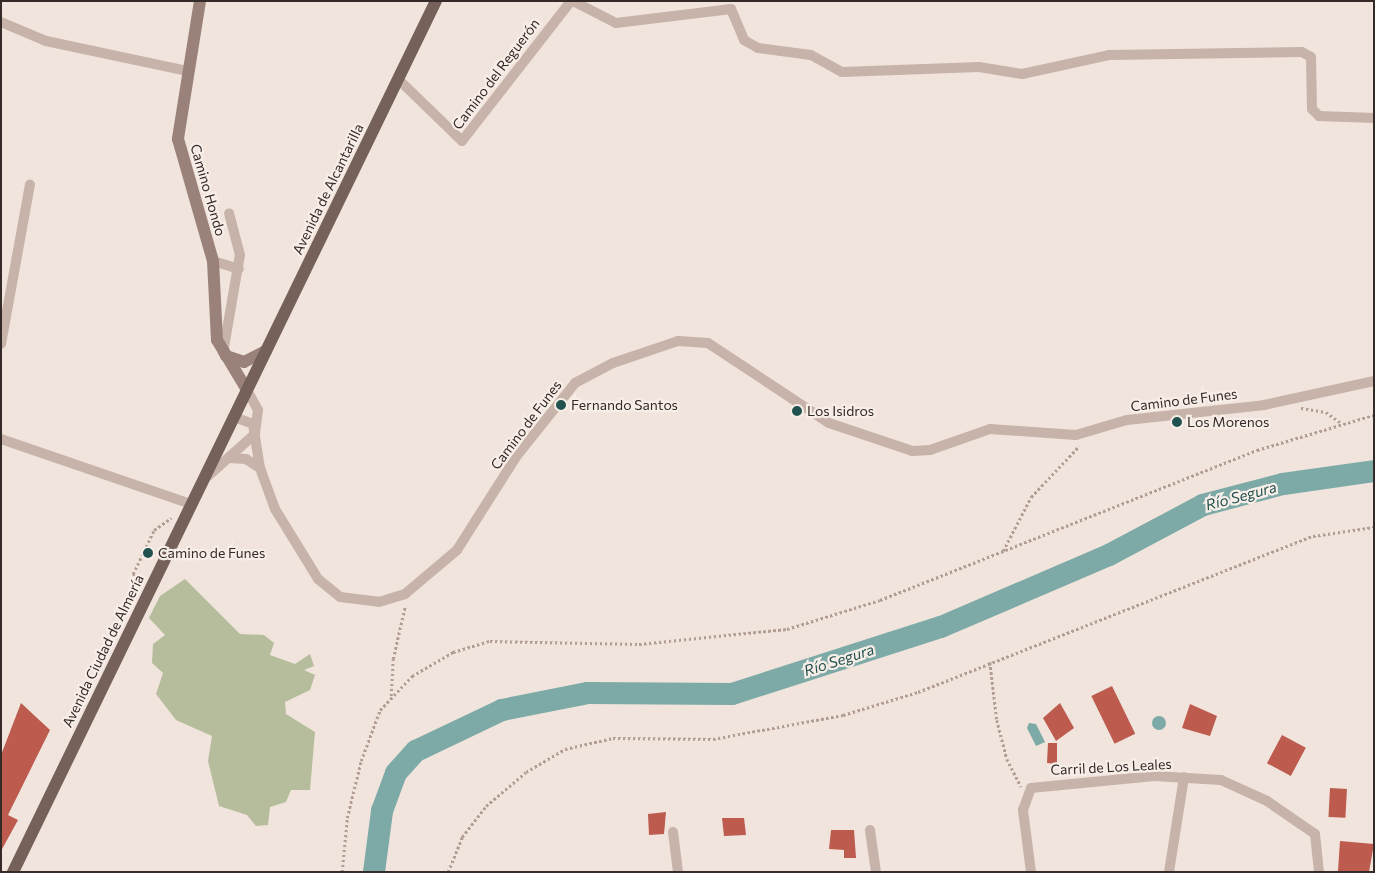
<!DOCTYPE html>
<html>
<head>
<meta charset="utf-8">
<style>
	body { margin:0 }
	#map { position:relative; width:1375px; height:873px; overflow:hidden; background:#f0e4dc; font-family:Commissioner,sans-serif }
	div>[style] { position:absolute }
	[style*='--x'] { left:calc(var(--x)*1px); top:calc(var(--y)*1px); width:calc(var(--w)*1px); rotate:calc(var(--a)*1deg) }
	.green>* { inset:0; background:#b6bd9d }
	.water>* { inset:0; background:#7daaa7 }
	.round { border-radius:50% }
	.river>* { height:22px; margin:-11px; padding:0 11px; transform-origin:11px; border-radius:11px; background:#7daaa7 }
	.building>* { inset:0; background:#bc5b4e; transform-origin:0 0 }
	.path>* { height:2.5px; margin-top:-1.25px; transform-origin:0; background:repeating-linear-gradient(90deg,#b29d93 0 2.5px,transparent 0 5px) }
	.minor>* { height:10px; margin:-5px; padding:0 5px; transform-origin:5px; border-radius:5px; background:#c7b3a9 }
	.secondary>* { height:12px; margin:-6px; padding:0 6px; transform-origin:6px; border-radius:6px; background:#9a827a }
	.primary>* { height:12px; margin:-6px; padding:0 6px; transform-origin:6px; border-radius:6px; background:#75605a }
	.dots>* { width:14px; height:14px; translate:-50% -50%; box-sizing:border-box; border:2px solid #f8eee8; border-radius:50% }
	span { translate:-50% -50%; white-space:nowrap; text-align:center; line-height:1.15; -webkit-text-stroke:4.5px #f8eee8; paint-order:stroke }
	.street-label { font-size:14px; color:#342a28 }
	.poi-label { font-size:14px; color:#342a28 }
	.left { translate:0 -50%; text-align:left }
	.water-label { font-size:15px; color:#215250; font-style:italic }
	.frame { position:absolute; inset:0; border:2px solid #342a28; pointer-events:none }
</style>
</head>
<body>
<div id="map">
	<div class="green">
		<div style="clip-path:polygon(185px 579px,240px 634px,264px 635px,274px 643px,270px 655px,295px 664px,310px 654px,314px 666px,304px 670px,315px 675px,310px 690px,285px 702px,286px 714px,315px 732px,310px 790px,291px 790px,286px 802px,270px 807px,268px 825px,256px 826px,247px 815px,219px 806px,208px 761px,212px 736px,176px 720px,156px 694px,163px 673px,152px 663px,153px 644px,165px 635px,149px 618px,160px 596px)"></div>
	</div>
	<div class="water">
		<div class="round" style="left:1152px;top:716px;width:14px;height:14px"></div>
		<div style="clip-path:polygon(1029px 723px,1036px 724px,1045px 742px,1036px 746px,1027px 728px)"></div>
	</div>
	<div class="river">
		<div style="--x:374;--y:872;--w:62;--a:-82.5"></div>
		<div style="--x:382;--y:811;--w:40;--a:-69.8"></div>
		<div style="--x:396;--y:773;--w:30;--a:-48"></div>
		<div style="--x:416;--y:751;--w:95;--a:-25.5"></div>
		<div style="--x:502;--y:710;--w:88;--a:-11.2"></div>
		<div style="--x:588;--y:693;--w:144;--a:0.4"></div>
		<div style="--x:732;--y:694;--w:219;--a:-17.8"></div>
		<div style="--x:941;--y:627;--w:183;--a:-23.2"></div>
		<div style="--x:1109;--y:555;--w:106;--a:-28"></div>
		<div style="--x:1203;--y:505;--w:83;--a:-14.7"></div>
		<div style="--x:1283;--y:484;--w:92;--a:-8.1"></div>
	</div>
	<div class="building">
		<div style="left:1112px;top:686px;width:53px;height:23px;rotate:64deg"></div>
		<div style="clip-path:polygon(21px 703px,50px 730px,8px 815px,18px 820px,1px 851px,1px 755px)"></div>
		<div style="clip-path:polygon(1060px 703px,1074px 728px,1056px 741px,1043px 718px)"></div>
		<div style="clip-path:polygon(1190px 704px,1217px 716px,1210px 736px,1182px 728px)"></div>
		<div style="left:1282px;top:735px;width:27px;height:32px;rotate:28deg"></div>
		<div style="clip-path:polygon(1048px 743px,1057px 743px,1057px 764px,1047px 763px)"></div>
		<div style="left:1330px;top:788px;width:17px;height:29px;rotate:3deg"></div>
		<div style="clip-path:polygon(666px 812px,664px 834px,649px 835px,648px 814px)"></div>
		<div style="clip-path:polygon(722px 818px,744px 818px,746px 835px,724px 836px)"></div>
		<div style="clip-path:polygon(831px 830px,854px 830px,856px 858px,844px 858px,844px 850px,829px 849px)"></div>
		<div style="clip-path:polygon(1340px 841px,1374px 844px,1369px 872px,1338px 871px)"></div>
	</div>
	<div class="path">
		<div style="--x:1301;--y:408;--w:25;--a:9"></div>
		<div style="--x:1326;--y:412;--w:19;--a:36"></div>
		<div style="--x:1003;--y:551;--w:61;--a:-62.6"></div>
		<div style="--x:1031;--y:497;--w:70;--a:-46.7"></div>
		<div style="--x:138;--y:585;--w:12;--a:-114"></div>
		<div style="--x:133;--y:574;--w:49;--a:-64.5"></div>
		<div style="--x:154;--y:530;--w:21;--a:-35"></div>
		<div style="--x:990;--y:662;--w:58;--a:83.1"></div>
		<div style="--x:997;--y:720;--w:40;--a:75.6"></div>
		<div style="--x:1007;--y:759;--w:31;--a:63"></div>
		<div style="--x:391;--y:696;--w:37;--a:-87"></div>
		<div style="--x:393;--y:659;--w:54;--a:-77.2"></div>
		<div style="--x:342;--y:872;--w:54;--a:-84.7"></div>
		<div style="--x:347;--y:818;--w:59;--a:-76.2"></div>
		<div style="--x:361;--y:761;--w:54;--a:-69.6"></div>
		<div style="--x:380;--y:710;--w:47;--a:-46.7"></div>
		<div style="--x:412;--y:676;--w:48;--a:-30.3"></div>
		<div style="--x:453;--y:652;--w:39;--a:-17"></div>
		<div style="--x:490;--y:641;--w:149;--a:1.2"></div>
		<div style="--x:639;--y:644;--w:149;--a:-5.8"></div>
		<div style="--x:787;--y:629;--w:97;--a:-17.3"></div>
		<div style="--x:880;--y:600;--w:406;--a:-21.7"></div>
		<div style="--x:1257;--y:450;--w:122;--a:-16.7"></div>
		<div style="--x:448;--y:872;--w:38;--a:-68"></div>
		<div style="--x:462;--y:837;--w:39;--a:-52"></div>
		<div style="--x:486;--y:806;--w:52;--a:-40.4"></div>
		<div style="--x:526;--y:772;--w:45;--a:-30.5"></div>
		<div style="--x:565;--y:749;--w:49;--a:-12.9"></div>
		<div style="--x:613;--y:738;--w:100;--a:0.6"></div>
		<div style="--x:713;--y:739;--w:132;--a:-10.5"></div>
		<div style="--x:843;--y:715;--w:78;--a:-17"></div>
		<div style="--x:918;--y:692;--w:425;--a:-21.6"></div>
		<div style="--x:1313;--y:536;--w:62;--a:-8.4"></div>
	</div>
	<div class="minor">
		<div style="--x:573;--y:1;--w:48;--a:27.1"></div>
		<div style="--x:616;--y:23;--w:116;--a:-6.9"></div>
		<div style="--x:731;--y:9;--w:34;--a:67"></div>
		<div style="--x:744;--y:40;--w:16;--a:30"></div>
		<div style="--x:758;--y:48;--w:53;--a:7.5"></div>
		<div style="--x:811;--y:55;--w:35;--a:29"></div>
		<div style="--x:842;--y:72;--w:137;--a:-2.1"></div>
		<div style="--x:979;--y:67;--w:44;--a:9.2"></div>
		<div style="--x:1022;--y:74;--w:90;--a:-12.2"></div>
		<div style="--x:1110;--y:55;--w:192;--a:-0.9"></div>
		<div style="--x:1302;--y:52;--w:10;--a:29"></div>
		<div style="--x:1311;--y:57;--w:52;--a:88.9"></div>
		<div style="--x:1312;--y:109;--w:10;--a:45"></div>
		<div style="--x:1319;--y:116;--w:55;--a:2.1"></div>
		<div style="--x:1;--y:22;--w:49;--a:22.9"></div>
		<div style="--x:46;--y:41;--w:144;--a:12"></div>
		<div style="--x:398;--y:79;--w:89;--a:44.1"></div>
		<div style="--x:462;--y:141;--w:177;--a:-52.1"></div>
		<div style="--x:213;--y:261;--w:27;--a:17"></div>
		<div style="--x:1;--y:344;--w:162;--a:-79.7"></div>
		<div style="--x:223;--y:353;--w:99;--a:-80.2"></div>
		<div style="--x:240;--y:255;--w:43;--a:-104.7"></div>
		<div style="--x:234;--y:417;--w:20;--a:20"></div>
		<div style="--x:253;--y:424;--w:45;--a:81"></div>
		<div style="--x:260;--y:468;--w:44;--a:69.9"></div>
		<div style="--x:275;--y:509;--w:82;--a:58.4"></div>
		<div style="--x:318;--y:579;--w:28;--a:39"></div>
		<div style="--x:340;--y:597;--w:39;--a:7"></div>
		<div style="--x:379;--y:602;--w:27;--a:-17"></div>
		<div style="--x:405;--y:594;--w:68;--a:-40.2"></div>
		<div style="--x:457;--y:550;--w:110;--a:-57.6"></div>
		<div style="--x:516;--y:457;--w:95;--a:-51.4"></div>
		<div style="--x:575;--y:383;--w:43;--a:-27.8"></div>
		<div style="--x:613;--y:363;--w:69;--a:-18.7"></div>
		<div style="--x:678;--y:341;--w:30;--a:4"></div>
		<div style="--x:708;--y:343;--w:145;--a:33.5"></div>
		<div style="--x:829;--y:423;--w:88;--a:18.6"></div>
		<div style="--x:912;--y:451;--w:18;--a:-3"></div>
		<div style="--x:930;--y:450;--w:64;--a:-19.3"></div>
		<div style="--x:990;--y:429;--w:86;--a:4"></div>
		<div style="--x:1076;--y:435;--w:53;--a:-16.4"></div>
		<div style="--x:1127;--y:420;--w:138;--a:-6.2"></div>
		<div style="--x:1264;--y:405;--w:113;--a:-12.3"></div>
		<div style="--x:1;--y:439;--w:201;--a:18.9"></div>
		<div style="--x:229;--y:458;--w:17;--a:3"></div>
		<div style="--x:246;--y:459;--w:17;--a:33"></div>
		<div style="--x:208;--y:476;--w:63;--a:-41.8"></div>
		<div style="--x:255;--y:434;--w:24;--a:-83"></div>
		<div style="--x:258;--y:410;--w:23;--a:-119"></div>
		<div style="--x:870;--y:830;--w:42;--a:81.9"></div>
		<div style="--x:673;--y:832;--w:40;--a:82.9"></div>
		<div style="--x:1031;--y:872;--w:63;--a:-97.4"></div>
		<div style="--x:1023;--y:810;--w:23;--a:-70"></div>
		<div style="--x:1031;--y:788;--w:124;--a:-5.6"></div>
		<div style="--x:1154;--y:776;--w:67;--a:3.4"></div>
		<div style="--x:1221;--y:780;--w:51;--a:24.5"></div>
		<div style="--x:1267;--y:801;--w:58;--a:34.5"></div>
		<div style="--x:1315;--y:834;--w:38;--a:84"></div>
		<div style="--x:1169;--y:872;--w:96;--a:-81"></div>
	</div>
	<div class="secondary">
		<div style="--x:200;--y:1;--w:140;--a:99.1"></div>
		<div style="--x:178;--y:139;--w:127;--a:74"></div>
		<div style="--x:213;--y:261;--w:79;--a:87.1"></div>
		<div style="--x:217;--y:340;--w:58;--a:59"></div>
		<div style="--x:226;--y:356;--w:19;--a:18"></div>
		<div style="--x:244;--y:362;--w:25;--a:-27"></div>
	</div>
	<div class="primary">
		<div style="--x:13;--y:872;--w:968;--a:-64.1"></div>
	</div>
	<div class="dots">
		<div style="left:561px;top:405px;background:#215250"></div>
		<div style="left:797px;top:411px;background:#215250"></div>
		<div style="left:1177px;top:422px;background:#215250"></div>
		<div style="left:148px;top:553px;background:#215250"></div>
	</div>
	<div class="street-label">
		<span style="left:496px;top:74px;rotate:-53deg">Camino del Reguerón</span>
		<span style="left:328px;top:189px;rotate:-64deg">Avenida de Alcantarilla</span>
		<span style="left:208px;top:190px;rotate:74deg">Camino Hondo</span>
		<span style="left:1184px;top:400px;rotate:-7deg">Camino de Funes</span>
		<span style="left:526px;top:425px;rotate:-53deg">Camino de Funes</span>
		<span style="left:103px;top:651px;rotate:-64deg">Avenida Ciudad de Almería</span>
		<span style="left:1111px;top:767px;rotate:-3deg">Carril de Los Leales</span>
	</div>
	<div class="poi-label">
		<span class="left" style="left:571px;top:405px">Fernando Santos</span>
		<span class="left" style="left:807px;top:411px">Los Isidros</span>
		<span class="left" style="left:1187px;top:422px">Los Morenos</span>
		<span class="left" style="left:158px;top:553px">Camino de Funes</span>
	</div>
	<div class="water-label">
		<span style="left:1241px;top:496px;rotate:-15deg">Río Segura</span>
		<span style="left:839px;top:660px;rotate:-18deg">Río Segura</span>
	</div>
	<div class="frame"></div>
</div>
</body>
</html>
